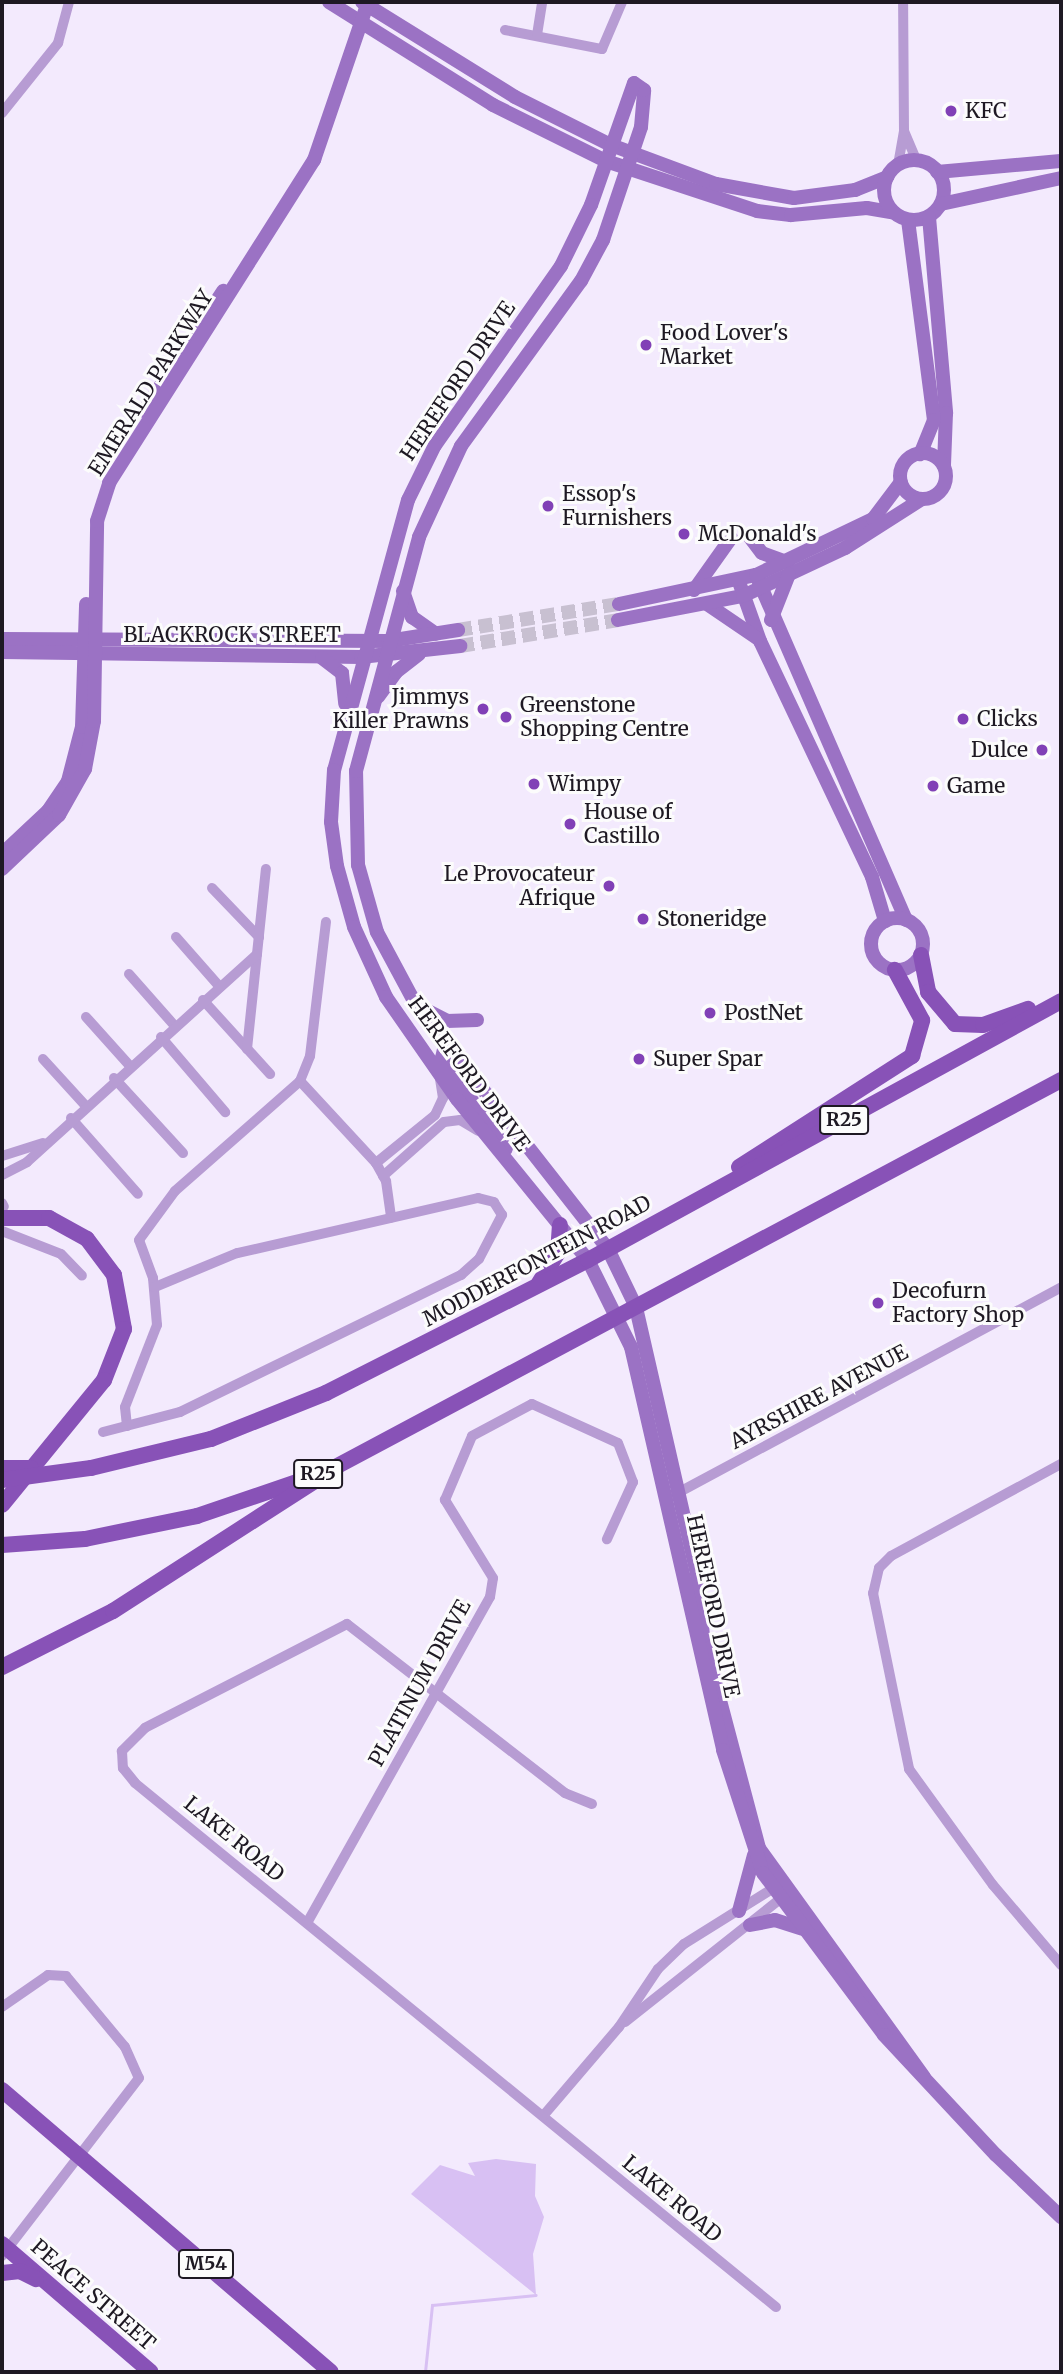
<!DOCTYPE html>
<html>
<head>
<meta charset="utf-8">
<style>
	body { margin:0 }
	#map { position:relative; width:1063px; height:2374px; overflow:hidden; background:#f3eafd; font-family:Merriweather,serif }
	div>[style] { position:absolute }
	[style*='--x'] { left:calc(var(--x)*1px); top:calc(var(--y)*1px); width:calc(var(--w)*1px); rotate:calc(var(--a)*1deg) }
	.water>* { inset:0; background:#d8c0f3 }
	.stream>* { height:2.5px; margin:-1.25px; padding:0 1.25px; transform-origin:1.25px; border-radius:1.25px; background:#d8c0f3 }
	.secondary-tunnel>* { height:14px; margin-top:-7px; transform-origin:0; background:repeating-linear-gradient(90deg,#c8c0d1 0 14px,transparent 0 21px) }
	.street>* { height:10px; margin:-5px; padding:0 5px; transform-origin:5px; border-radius:5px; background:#b79cd3 }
	.secondary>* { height:14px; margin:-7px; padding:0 7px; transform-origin:7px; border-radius:7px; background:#9b72c4 }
	.secondary>.ring { margin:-7px; padding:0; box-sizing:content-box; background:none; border:14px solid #9b72c4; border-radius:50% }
	.primary>* { height:16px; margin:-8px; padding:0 8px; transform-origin:8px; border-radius:8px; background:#8852b7 }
	.dots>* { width:19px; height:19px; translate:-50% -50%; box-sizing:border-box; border:4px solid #fcfcfc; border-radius:50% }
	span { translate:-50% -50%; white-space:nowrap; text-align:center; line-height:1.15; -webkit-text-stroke:6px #fcfcfc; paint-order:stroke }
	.shield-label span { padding:2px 5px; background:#fcfcfc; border:2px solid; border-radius:5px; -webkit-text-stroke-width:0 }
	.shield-label { font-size:19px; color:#1e1923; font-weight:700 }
	.poi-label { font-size:21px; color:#1e1923 }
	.left { translate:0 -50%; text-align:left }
	.right { translate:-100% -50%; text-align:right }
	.street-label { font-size:21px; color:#1e1923 }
	.frame { position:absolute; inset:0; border:4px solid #1e1923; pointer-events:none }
</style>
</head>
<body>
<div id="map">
	<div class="water">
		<div style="clip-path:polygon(496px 2159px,536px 2164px,535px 2196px,544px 2217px,533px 2254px,536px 2295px,411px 2194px,440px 2165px,475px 2176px,468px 2163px)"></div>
	</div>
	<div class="stream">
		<div style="--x:425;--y:2372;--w:67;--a:-84"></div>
		<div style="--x:432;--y:2305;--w:104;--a:-5.5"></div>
	</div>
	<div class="secondary-tunnel">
		<div style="--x:458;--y:630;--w:163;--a:-9.2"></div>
		<div style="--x:460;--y:646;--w:160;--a:-9.3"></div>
	</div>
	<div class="street">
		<div style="--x:505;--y:30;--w:99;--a:11.1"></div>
		<div style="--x:602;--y:49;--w:51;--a:-66.9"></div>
		<div style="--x:537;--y:35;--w:33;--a:-81"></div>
		<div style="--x:2;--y:113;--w:90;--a:-51.3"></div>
		<div style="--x:58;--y:43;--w:42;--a:-75"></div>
		<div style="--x:904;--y:131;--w:33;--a:67"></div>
		<div style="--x:898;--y:165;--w:35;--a:-80"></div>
		<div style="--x:904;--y:131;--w:129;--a:-90.4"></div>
		<div style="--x:212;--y:888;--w:68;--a:46.2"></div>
		<div style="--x:176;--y:937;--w:65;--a:48.7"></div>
		<div style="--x:129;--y:974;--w:68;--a:48.6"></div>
		<div style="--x:203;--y:1000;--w:100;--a:47.8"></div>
		<div style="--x:86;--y:1017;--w:64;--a:48.1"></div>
		<div style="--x:161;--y:1037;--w:99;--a:49.5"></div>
		<div style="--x:247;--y:1049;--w:181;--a:-84"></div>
		<div style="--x:43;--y:1059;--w:62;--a:47.6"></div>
		<div style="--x:114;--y:1078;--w:102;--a:47.4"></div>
		<div style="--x:300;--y:1081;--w:112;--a:47.2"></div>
		<div style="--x:376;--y:1163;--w:21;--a:61"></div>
		<div style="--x:386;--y:1181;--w:37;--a:82"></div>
		<div style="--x:71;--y:1118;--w:101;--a:48.6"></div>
		<div style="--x:2;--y:1156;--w:43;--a:-17.6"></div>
		<div style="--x:376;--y:1163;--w:76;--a:-39.1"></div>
		<div style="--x:435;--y:1115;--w:19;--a:-65"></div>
		<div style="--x:443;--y:1098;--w:20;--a:-99"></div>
		<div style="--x:2;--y:1175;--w:28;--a:-27"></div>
		<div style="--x:27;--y:1162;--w:310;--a:-42.1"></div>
		<div style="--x:383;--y:1176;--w:81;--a:-41.5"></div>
		<div style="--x:444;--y:1122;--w:16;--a:-7"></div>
		<div style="--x:460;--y:1120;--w:21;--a:31"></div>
		<div style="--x:2;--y:1203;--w:4;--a:63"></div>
		<div style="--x:2;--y:1231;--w:63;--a:21.3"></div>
		<div style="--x:61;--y:1254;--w:30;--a:46"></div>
		<div style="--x:127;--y:1426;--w:19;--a:-96"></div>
		<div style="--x:125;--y:1407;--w:88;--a:-68.7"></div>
		<div style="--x:157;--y:1325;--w:47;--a:-94.9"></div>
		<div style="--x:153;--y:1278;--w:40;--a:-110.2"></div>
		<div style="--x:139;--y:1240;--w:61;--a:-53.7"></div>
		<div style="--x:175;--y:1191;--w:167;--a:-41.3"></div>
		<div style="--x:300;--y:1081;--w:27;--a:-68"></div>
		<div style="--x:310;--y:1056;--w:135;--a:-83.2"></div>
		<div style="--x:103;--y:1432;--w:80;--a:-14.6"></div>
		<div style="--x:180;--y:1412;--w:313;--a:-26"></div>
		<div style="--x:461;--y:1275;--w:24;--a:-42"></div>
		<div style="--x:479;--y:1259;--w:50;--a:-62.4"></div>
		<div style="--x:502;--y:1215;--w:15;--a:-122"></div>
		<div style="--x:494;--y:1202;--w:16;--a:-166"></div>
		<div style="--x:478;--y:1198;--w:247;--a:167.1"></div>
		<div style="--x:237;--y:1253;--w:89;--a:157.5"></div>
		<div style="--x:1061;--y:1464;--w:193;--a:151.6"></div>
		<div style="--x:891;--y:1556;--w:17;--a:135"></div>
		<div style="--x:879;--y:1568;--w:26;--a:103"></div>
		<div style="--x:873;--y:1593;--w:180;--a:78.4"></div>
		<div style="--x:909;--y:1769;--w:143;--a:54.1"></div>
		<div style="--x:993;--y:1885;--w:105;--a:49.6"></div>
		<div style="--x:672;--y:1496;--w:442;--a:-28.2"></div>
		<div style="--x:592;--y:1804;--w:29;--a:-158"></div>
		<div style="--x:565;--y:1793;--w:276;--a:-142.2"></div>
		<div style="--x:347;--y:1624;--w:227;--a:152.8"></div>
		<div style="--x:145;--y:1728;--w:33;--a:135"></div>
		<div style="--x:122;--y:1751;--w:17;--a:87"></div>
		<div style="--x:123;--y:1768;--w:19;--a:51"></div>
		<div style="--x:135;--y:1783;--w:828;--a:39.27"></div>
		<div style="--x:307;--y:1923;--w:374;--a:-60.7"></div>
		<div style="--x:490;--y:1597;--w:19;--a:-81"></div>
		<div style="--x:493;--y:1578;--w:92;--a:-121.6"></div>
		<div style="--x:445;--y:1500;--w:69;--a:-67.1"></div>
		<div style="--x:472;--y:1436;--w:68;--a:-28.1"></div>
		<div style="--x:532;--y:1404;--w:94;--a:24.4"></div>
		<div style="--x:618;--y:1443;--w:42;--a:69"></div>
		<div style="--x:633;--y:1482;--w:63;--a:114.5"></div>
		<div style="--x:2;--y:2007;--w:56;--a:-34.8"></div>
		<div style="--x:48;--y:1975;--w:18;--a:3"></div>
		<div style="--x:66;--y:1976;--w:92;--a:50.3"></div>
		<div style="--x:125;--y:2047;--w:34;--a:66"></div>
		<div style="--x:139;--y:2078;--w:225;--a:127.6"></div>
		<div style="--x:625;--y:2022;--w:196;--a:-38.4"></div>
		<div style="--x:543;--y:2116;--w:117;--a:-49.5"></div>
		<div style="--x:619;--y:2027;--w:70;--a:-56.1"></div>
		<div style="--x:658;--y:1969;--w:36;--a:-44"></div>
		<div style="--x:684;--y:1944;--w:104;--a:-32"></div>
	</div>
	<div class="secondary">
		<div style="--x:329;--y:2;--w:194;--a:32.1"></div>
		<div style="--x:493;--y:105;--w:126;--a:26.4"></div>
		<div style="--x:606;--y:161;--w:159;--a:18.3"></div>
		<div style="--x:757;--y:211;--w:34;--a:7"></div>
		<div style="--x:791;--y:215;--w:76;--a:-5.3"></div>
		<div style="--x:867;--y:208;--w:27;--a:10"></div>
		<div style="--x:362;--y:2;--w:180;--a:31.8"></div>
		<div style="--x:515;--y:97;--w:107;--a:26.6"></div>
		<div style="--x:611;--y:145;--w:112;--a:20.4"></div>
		<div style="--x:716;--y:184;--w:79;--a:10.2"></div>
		<div style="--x:794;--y:198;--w:62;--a:-7.5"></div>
		<div style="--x:855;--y:190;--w:35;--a:-22"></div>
		<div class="ring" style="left:884px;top:160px;width:46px;height:46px"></div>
		<div style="--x:937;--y:172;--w:124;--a:-5.1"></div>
		<div style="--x:941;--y:204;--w:123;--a:-12.2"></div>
		<div style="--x:929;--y:217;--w:197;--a:85"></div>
		<div style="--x:946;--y:413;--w:53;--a:92.2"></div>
		<div style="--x:908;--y:220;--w:202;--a:82.6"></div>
		<div style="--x:934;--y:420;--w:37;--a:112"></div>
		<div style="--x:144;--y:411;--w:144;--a:-56.6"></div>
		<div class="ring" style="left:900px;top:453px;width:32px;height:32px"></div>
		<div style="--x:749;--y:536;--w:21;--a:53"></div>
		<div style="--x:762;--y:553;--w:27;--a:20"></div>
		<div style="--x:756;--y:575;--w:376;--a:66.5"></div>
		<div style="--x:739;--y:582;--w:63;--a:70.4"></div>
		<div style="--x:760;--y:641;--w:261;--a:64.6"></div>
		<div style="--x:872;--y:877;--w:46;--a:73.5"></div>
		<div style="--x:694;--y:590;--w:64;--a:-54.6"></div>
		<div style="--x:403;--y:591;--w:28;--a:71"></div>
		<div style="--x:412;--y:617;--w:29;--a:35"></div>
		<div style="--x:619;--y:604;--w:140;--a:-12"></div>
		<div style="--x:756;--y:575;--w:130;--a:-25.6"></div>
		<div style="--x:873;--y:519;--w:46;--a:-52.9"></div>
		<div style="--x:707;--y:604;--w:60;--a:34.2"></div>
		<div style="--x:618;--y:620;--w:127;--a:-10.9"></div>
		<div style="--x:743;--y:596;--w:113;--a:-25.2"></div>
		<div style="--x:845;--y:548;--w:91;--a:-32.5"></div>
		<div style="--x:771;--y:620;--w:49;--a:-68.6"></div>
		<div style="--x:2;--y:639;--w:386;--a:0.3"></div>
		<div style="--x:388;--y:641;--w:71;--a:-8.9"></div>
		<div style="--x:2;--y:652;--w:359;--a:0.8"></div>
		<div style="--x:361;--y:657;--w:100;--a:-6.3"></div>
		<div style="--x:322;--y:658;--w:25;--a:37"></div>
		<div style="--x:342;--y:673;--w:31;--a:84"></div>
		<div style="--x:378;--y:697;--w:31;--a:-54"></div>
		<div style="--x:396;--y:672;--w:29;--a:-38"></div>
		<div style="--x:2;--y:854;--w:63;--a:-43.1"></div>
		<div style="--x:48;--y:811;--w:36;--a:-56"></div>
		<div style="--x:68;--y:781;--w:56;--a:-75.5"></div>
		<div style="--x:82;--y:727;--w:123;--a:-88.1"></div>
		<div style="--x:2;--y:869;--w:79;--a:-43.5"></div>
		<div style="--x:59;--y:815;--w:53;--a:-60.5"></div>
		<div style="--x:85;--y:769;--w:49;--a:-79.4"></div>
		<div style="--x:94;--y:721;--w:200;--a:-89.1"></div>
		<div style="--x:97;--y:521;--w:40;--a:-72"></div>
		<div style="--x:109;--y:483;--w:383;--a:-57.6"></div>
		<div style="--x:314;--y:160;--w:164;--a:-71.1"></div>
		<div class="ring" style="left:871px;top:918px;width:38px;height:38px"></div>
		<div style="--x:422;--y:1008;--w:28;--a:27"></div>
		<div style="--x:447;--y:1021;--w:30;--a:-2"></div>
		<div style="--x:445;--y:1045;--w:13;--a:103"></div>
		<div style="--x:442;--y:1058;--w:111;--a:54.9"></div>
		<div style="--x:739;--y:1911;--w:58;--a:-75"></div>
		<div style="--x:750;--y:1925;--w:25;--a:-11"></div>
		<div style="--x:775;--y:1920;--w:28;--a:18"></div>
		<div style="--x:924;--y:2077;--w:282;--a:-125.8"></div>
		<div style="--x:759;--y:1848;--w:219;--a:-104.8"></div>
		<div style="--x:703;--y:1636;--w:62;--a:-95.5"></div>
		<div style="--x:697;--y:1574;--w:274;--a:-102.9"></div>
		<div style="--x:636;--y:1307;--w:64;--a:-115.8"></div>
		<div style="--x:608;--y:1249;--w:313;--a:-128.1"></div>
		<div style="--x:415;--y:1003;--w:81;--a:-118.2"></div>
		<div style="--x:377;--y:932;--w:70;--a:-105.8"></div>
		<div style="--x:358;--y:865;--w:94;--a:-91.2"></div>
		<div style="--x:356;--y:771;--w:242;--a:-74.9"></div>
		<div style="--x:419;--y:537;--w:100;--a:-65.2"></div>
		<div style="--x:461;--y:446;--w:204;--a:-54"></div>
		<div style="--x:581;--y:281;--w:47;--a:-61.8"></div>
		<div style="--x:603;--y:240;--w:119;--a:-71.4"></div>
		<div style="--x:641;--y:127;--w:37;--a:-85"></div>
		<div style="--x:644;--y:90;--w:12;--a:-145"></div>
		<div style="--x:634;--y:83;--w:129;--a:109.4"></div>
		<div style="--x:591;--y:205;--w:68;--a:116.2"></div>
		<div style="--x:561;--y:266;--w:219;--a:125.1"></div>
		<div style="--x:435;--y:445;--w:61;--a:116.1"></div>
		<div style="--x:408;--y:500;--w:280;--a:105.3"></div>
		<div style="--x:334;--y:770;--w:52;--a:93.3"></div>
		<div style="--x:331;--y:822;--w:44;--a:82.2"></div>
		<div style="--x:337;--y:866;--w:63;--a:74.4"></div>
		<div style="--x:354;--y:927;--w:77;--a:65.4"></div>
		<div style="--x:386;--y:997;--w:124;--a:55.2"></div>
		<div style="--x:457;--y:1099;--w:208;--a:50.9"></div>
		<div style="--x:588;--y:1260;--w:97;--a:63.7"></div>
		<div style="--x:631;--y:1347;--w:413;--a:77.1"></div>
		<div style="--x:723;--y:1750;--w:129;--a:72"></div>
		<div style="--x:763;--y:1873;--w:202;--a:53.2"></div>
		<div style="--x:884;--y:2035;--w:164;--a:47"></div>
		<div style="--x:996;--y:2155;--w:90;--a:43.6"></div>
	</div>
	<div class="primary">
		<div style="--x:921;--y:955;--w:38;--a:79"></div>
		<div style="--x:928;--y:992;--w:42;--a:49.8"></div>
		<div style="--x:955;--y:1024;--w:28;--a:2"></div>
		<div style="--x:983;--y:1025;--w:48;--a:-19.6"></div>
		<div style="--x:739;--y:1167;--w:206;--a:-32.7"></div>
		<div style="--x:912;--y:1056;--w:37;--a:-74"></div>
		<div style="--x:922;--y:1020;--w:57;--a:-118.4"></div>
		<div style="--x:2;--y:1218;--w:47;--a:0"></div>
		<div style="--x:49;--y:1218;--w:43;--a:28.9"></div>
		<div style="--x:87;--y:1239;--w:45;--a:53.1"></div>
		<div style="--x:114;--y:1275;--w:55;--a:79.5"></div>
		<div style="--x:124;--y:1329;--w:55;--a:111.4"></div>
		<div style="--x:104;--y:1380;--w:161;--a:129.2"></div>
		<div style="--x:539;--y:1283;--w:36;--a:-58"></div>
		<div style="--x:558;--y:1253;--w:28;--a:-86"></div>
		<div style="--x:2;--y:1468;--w:29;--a:0"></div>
		<div style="--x:2;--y:1480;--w:90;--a:-7.7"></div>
		<div style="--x:91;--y:1468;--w:123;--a:-13.6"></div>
		<div style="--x:211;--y:1439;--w:124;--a:-21.8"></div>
		<div style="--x:326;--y:1393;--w:294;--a:-26.9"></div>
		<div style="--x:588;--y:1260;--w:539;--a:-28.7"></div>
		<div style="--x:2;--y:1545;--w:83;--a:-4.1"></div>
		<div style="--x:85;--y:1539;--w:114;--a:-11.6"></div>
		<div style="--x:197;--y:1516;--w:136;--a:-18.8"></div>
		<div style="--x:326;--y:1472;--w:833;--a:-28.07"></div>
		<div style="--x:2;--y:1667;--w:124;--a:-26.8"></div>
		<div style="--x:113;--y:1611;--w:242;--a:-32.8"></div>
		<div style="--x:2;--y:2090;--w:433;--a:40.6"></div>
		<div style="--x:2;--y:2244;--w:196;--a:40.7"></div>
		<div style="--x:2;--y:2273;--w:18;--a:-6"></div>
		<div style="--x:20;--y:2271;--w:18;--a:27"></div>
	</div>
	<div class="dots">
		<div style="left:951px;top:111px;background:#8141b6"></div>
		<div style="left:646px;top:345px;background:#8141b6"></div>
		<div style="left:548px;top:506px;background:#8141b6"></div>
		<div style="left:684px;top:534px;background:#8141b6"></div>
		<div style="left:483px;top:709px;background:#8141b6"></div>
		<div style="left:506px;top:717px;background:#8141b6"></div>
		<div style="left:963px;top:719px;background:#8141b6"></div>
		<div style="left:1042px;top:750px;background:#8141b6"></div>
		<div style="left:534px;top:784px;background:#8141b6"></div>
		<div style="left:933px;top:786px;background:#8141b6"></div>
		<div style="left:570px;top:824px;background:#8141b6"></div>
		<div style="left:609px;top:886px;background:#8141b6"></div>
		<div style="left:643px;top:919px;background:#8141b6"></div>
		<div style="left:710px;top:1013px;background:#8141b6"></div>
		<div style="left:639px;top:1059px;background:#8141b6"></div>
		<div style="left:878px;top:1303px;background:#8141b6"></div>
	</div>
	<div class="shield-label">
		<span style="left:844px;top:1120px">R25</span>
		<span style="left:318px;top:1474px">R25</span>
		<span style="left:206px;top:2264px">M54</span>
	</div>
	<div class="poi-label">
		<span class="left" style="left:965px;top:111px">KFC</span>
		<span class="left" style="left:660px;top:345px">Food Lover's<br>Market</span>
		<span class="left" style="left:562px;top:506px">Essop's<br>Furnishers</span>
		<span class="left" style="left:698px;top:534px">McDonald's</span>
		<span class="right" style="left:469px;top:709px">Jimmys<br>Killer Prawns</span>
		<span class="left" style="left:520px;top:717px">Greenstone<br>Shopping Centre</span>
		<span class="left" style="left:977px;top:719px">Clicks</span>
		<span class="right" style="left:1028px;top:750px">Dulce</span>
		<span class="left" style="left:548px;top:784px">Wimpy</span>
		<span class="left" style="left:947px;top:786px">Game</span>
		<span class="left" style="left:584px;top:824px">House of<br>Castillo</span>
		<span class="right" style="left:595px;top:886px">Le Provocateur<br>Afrique</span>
		<span class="left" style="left:657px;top:919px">Stoneridge</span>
		<span class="left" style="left:724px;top:1013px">PostNet</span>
		<span class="left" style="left:653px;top:1059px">Super Spar</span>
		<span class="left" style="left:892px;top:1303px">Decofurn<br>Factory Shop</span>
	</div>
	<div class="street-label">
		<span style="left:458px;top:381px;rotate:-56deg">HEREFORD DRIVE</span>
		<span style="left:151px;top:383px;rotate:-58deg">EMERALD PARKWAY</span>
		<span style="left:232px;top:635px">BLACKROCK STREET</span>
		<span style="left:469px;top:1074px;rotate:53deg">HEREFORD DRIVE</span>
		<span style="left:537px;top:1261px;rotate:-28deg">MODDERFONTEIN ROAD</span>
		<span style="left:819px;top:1397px;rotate:-28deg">AYRSHIRE AVENUE</span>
		<span style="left:713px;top:1606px;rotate:78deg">HEREFORD DRIVE</span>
		<span style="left:420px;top:1683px;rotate:-61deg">PLATINUM DRIVE</span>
		<span style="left:234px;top:1839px;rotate:39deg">LAKE ROAD</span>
		<span style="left:672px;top:2199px;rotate:40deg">LAKE ROAD</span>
		<span style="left:93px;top:2295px;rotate:41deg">PEACE STREET</span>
	</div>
	<div class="frame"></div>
</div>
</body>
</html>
